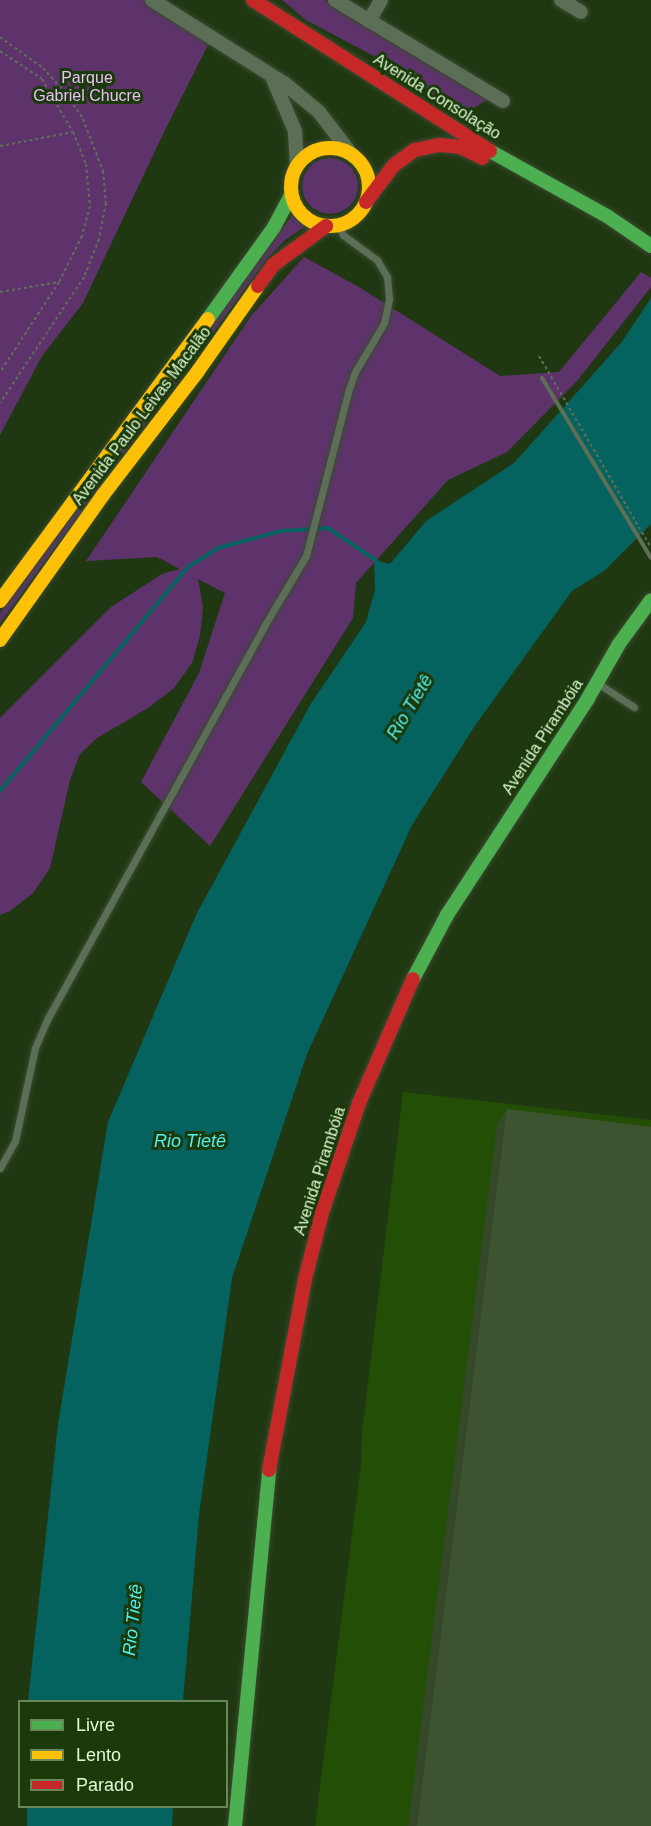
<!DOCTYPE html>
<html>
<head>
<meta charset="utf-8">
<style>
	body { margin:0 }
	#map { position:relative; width:651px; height:1826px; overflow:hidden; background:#203811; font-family:Arial,sans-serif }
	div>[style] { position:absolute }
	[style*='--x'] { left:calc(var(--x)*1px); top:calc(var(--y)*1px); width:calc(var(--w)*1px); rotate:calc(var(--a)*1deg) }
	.built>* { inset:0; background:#224e05 }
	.green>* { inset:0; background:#5e336c }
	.round { border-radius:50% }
	.water>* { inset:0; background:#04625f }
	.stream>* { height:4px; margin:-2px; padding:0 2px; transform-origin:2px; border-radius:2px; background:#04625f }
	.path>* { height:2px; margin-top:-1px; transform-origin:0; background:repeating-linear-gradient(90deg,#5f6f58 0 3px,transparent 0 6px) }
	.roads { filter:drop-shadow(0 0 2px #3a4b31) drop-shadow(0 0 2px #3a4b31) }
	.lane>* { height:7px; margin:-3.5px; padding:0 3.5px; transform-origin:3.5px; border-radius:3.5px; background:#5d6e56 }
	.street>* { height:14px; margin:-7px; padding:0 7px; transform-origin:7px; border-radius:7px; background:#5d6e56 }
	.fast>* { height:14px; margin:-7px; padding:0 7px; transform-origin:7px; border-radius:7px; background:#4caf50 }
	.slow>* { height:14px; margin:-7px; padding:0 7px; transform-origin:7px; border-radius:7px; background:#ffc107 }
	.slow>.ring { margin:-7px; padding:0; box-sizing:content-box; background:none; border:14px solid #ffc107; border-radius:50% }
	.jam>* { height:14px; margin:-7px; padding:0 7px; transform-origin:7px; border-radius:7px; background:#c62828 }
	.rail>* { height:4px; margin:-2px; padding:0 2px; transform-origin:2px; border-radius:2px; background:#5e6f56 }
	.wall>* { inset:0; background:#35482a }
	.building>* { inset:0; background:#3e5431 }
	span { translate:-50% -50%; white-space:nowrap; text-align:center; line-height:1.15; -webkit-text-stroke:6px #1a3a09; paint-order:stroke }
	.park-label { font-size:16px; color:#edbffd }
	.street-label { font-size:16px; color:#dff8d6 }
	.water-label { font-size:18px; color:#52eef2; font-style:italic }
	.legend { position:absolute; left:18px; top:1700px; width:210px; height:108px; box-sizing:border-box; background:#1a3a09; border:2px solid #69865b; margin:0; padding:8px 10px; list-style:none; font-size:18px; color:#dff8d6 }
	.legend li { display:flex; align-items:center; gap:12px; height:30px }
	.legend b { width:30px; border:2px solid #69865b }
</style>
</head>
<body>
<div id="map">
	<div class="built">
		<div style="clip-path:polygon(403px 1092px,651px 1120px,651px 1826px,315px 1826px,361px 1464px,362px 1432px)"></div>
	</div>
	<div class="green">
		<div style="clip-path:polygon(0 0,146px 0,210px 41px,164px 132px,83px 303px,42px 356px,0 435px)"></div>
		<div style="clip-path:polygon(282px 0,325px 0,487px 100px,472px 109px,437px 101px,404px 82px,385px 62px,306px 20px)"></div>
		<div class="round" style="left:302px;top:158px;width:56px;height:56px"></div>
		<div style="clip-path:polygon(293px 215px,306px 226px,285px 240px,269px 256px,0 623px,0 613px,261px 255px)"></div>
		<div style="clip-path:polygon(304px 257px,359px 287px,500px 376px,559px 372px,641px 272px,651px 278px,651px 287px,577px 381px,507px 452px,448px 480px,356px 583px,353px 618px,210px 846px,141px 782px,199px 673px,225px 593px,198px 579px,203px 607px,200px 636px,192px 663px,174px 688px,148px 708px,97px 738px,80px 754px,70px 780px,50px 868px,33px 893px,10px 911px,0 915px,0 718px,111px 607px,162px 574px,180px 569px,157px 557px,86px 561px,251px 316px)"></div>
	</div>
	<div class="water">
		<div style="clip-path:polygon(651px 298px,651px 524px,604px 571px,572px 591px,474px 727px,412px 825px,307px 1054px,232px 1278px,199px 1515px,183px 1701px,28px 1701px,58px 1424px,108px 1122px,196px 915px,310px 705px,366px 622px,375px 590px,374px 560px,390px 564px,426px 521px,514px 463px,621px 343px)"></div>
		<div style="clip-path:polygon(27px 1807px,27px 1806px,173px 1807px,172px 1826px,27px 1826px)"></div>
	</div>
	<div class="stream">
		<div style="--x:0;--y:791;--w:292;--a:-50"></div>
		<div style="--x:188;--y:567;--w:36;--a:-32"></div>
		<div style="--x:218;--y:548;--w:65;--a:-15.1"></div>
		<div style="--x:281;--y:531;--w:47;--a:-3.7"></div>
		<div style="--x:328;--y:528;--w:59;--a:34"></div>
	</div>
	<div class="path">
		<div style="--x:0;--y:37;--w:53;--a:35.8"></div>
		<div style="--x:43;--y:68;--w:30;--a:48"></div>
		<div style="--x:63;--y:90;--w:35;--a:55"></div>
		<div style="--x:83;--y:119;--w:56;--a:69"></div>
		<div style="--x:103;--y:171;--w:32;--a:85"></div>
		<div style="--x:106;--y:203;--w:37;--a:101"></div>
		<div style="--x:99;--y:239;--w:41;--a:111.5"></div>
		<div style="--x:84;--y:277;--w:151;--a:123.7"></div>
		<div style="--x:0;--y:51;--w:50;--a:33.7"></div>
		<div style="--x:42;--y:79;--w:61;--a:59.7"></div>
		<div style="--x:73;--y:132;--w:35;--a:68"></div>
		<div style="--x:86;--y:164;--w:42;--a:84.6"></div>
		<div style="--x:90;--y:206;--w:31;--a:105"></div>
		<div style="--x:82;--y:236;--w:51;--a:116.6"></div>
		<div style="--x:59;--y:282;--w:108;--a:123.2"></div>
		<div style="--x:0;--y:146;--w:74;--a:-10.9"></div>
		<div style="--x:0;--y:292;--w:60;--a:-9.6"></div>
		<div style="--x:539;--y:356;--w:222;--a:59.7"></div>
	</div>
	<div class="roads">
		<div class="lane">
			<div style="--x:599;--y:684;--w:42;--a:33.3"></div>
			<div style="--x:0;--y:1168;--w:31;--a:-61"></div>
			<div style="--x:15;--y:1141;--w:95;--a:-77.9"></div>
			<div style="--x:35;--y:1048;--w:33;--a:-67"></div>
			<div style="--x:48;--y:1018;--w:445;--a:-61.1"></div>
			<div style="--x:263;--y:628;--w:84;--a:-59.2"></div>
			<div style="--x:306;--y:556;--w:169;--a:-75.6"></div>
			<div style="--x:348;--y:392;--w:21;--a:-71"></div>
			<div style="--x:355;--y:372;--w:57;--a:-59.4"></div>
			<div style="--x:384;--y:323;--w:25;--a:-78"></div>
			<div style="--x:389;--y:299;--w:22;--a:-95"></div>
			<div style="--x:387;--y:277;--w:20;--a:-120"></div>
			<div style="--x:377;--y:260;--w:42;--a:-143.7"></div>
			<div style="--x:343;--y:235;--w:11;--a:-117"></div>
		</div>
		<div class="street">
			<div style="--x:152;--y:0;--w:156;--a:32.2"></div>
			<div style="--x:284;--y:83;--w:45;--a:39.6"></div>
			<div style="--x:319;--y:112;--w:54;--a:52.5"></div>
			<div style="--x:335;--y:0;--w:196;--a:31"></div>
			<div style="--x:561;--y:0;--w:23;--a:31"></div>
			<div style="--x:369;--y:21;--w:24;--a:-60"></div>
			<div style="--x:272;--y:77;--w:59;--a:66.9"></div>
			<div style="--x:295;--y:131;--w:34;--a:87"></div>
		</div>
		<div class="fast">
			<div style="--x:490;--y:151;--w:134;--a:29.1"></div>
			<div style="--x:607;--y:216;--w:53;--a:34.3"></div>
			<div style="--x:208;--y:319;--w:113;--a:-54.3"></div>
			<div style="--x:274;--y:227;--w:36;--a:-62"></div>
			<div style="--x:413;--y:979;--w:72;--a:-62"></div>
			<div style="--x:447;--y:915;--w:257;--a:-56.9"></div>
			<div style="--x:587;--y:700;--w:64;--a:-60.3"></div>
			<div style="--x:619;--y:644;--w:54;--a:-54"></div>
			<div style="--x:235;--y:1826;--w:358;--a:-84.5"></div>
		</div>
		<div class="slow">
			<div class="ring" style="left:291px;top:148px;width:64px;height:64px"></div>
			<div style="--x:0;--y:601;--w:350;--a:-53.6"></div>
			<div style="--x:0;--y:640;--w:178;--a:-54.6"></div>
			<div style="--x:103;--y:495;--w:156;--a:-52.5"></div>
			<div style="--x:198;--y:371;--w:104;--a:-54.8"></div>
		</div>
		<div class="jam">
			<div style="--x:253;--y:0;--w:281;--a:32.5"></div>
			<div style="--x:366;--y:202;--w:46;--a:-52.9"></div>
			<div style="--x:394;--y:165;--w:26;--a:-36"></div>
			<div style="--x:415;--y:150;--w:25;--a:-12"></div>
			<div style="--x:439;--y:145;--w:21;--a:5"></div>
			<div style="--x:460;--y:147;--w:25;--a:26"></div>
			<div style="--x:258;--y:286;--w:26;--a:-54"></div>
			<div style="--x:273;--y:265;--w:66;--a:-36.3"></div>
			<div style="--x:269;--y:1470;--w:194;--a:-79.3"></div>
			<div style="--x:305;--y:1279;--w:68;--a:-75.6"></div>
			<div style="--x:322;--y:1213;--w:116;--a:-71.4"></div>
			<div style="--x:359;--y:1103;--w:135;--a:-66.5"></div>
		</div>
	</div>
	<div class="rail">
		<div style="--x:542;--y:378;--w:210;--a:58.8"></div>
	</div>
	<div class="wall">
		<div style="clip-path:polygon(507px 1109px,651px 1826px,408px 1826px,497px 1125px)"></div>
	</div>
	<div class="building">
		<div style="clip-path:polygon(507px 1109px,651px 1127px,651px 1826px,417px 1826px)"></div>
	</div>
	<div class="park-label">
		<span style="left:87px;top:87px">Parque<br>Gabriel Chucre</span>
	</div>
	<div class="street-label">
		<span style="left:437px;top:97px;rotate:32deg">Avenida Consolação</span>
		<span style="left:142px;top:416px;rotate:-53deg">Avenida Paulo Leivas Macalão</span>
		<span style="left:543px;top:737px;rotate:-57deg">Avenida Pirambóia</span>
		<span style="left:320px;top:1171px;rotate:-72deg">Avenida Pirambóia</span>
	</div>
	<div class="water-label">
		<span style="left:410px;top:707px;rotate:-59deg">Rio Tietê</span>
		<span style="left:190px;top:1141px">Rio Tietê</span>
		<span style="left:133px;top:1620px;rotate:-84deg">Rio Tietê</span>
	</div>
	<ul class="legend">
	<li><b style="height:8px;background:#4caf50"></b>Livre</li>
	<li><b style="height:8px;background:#ffc107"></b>Lento</li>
	<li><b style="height:8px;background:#c62828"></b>Parado</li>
	</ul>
</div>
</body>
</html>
